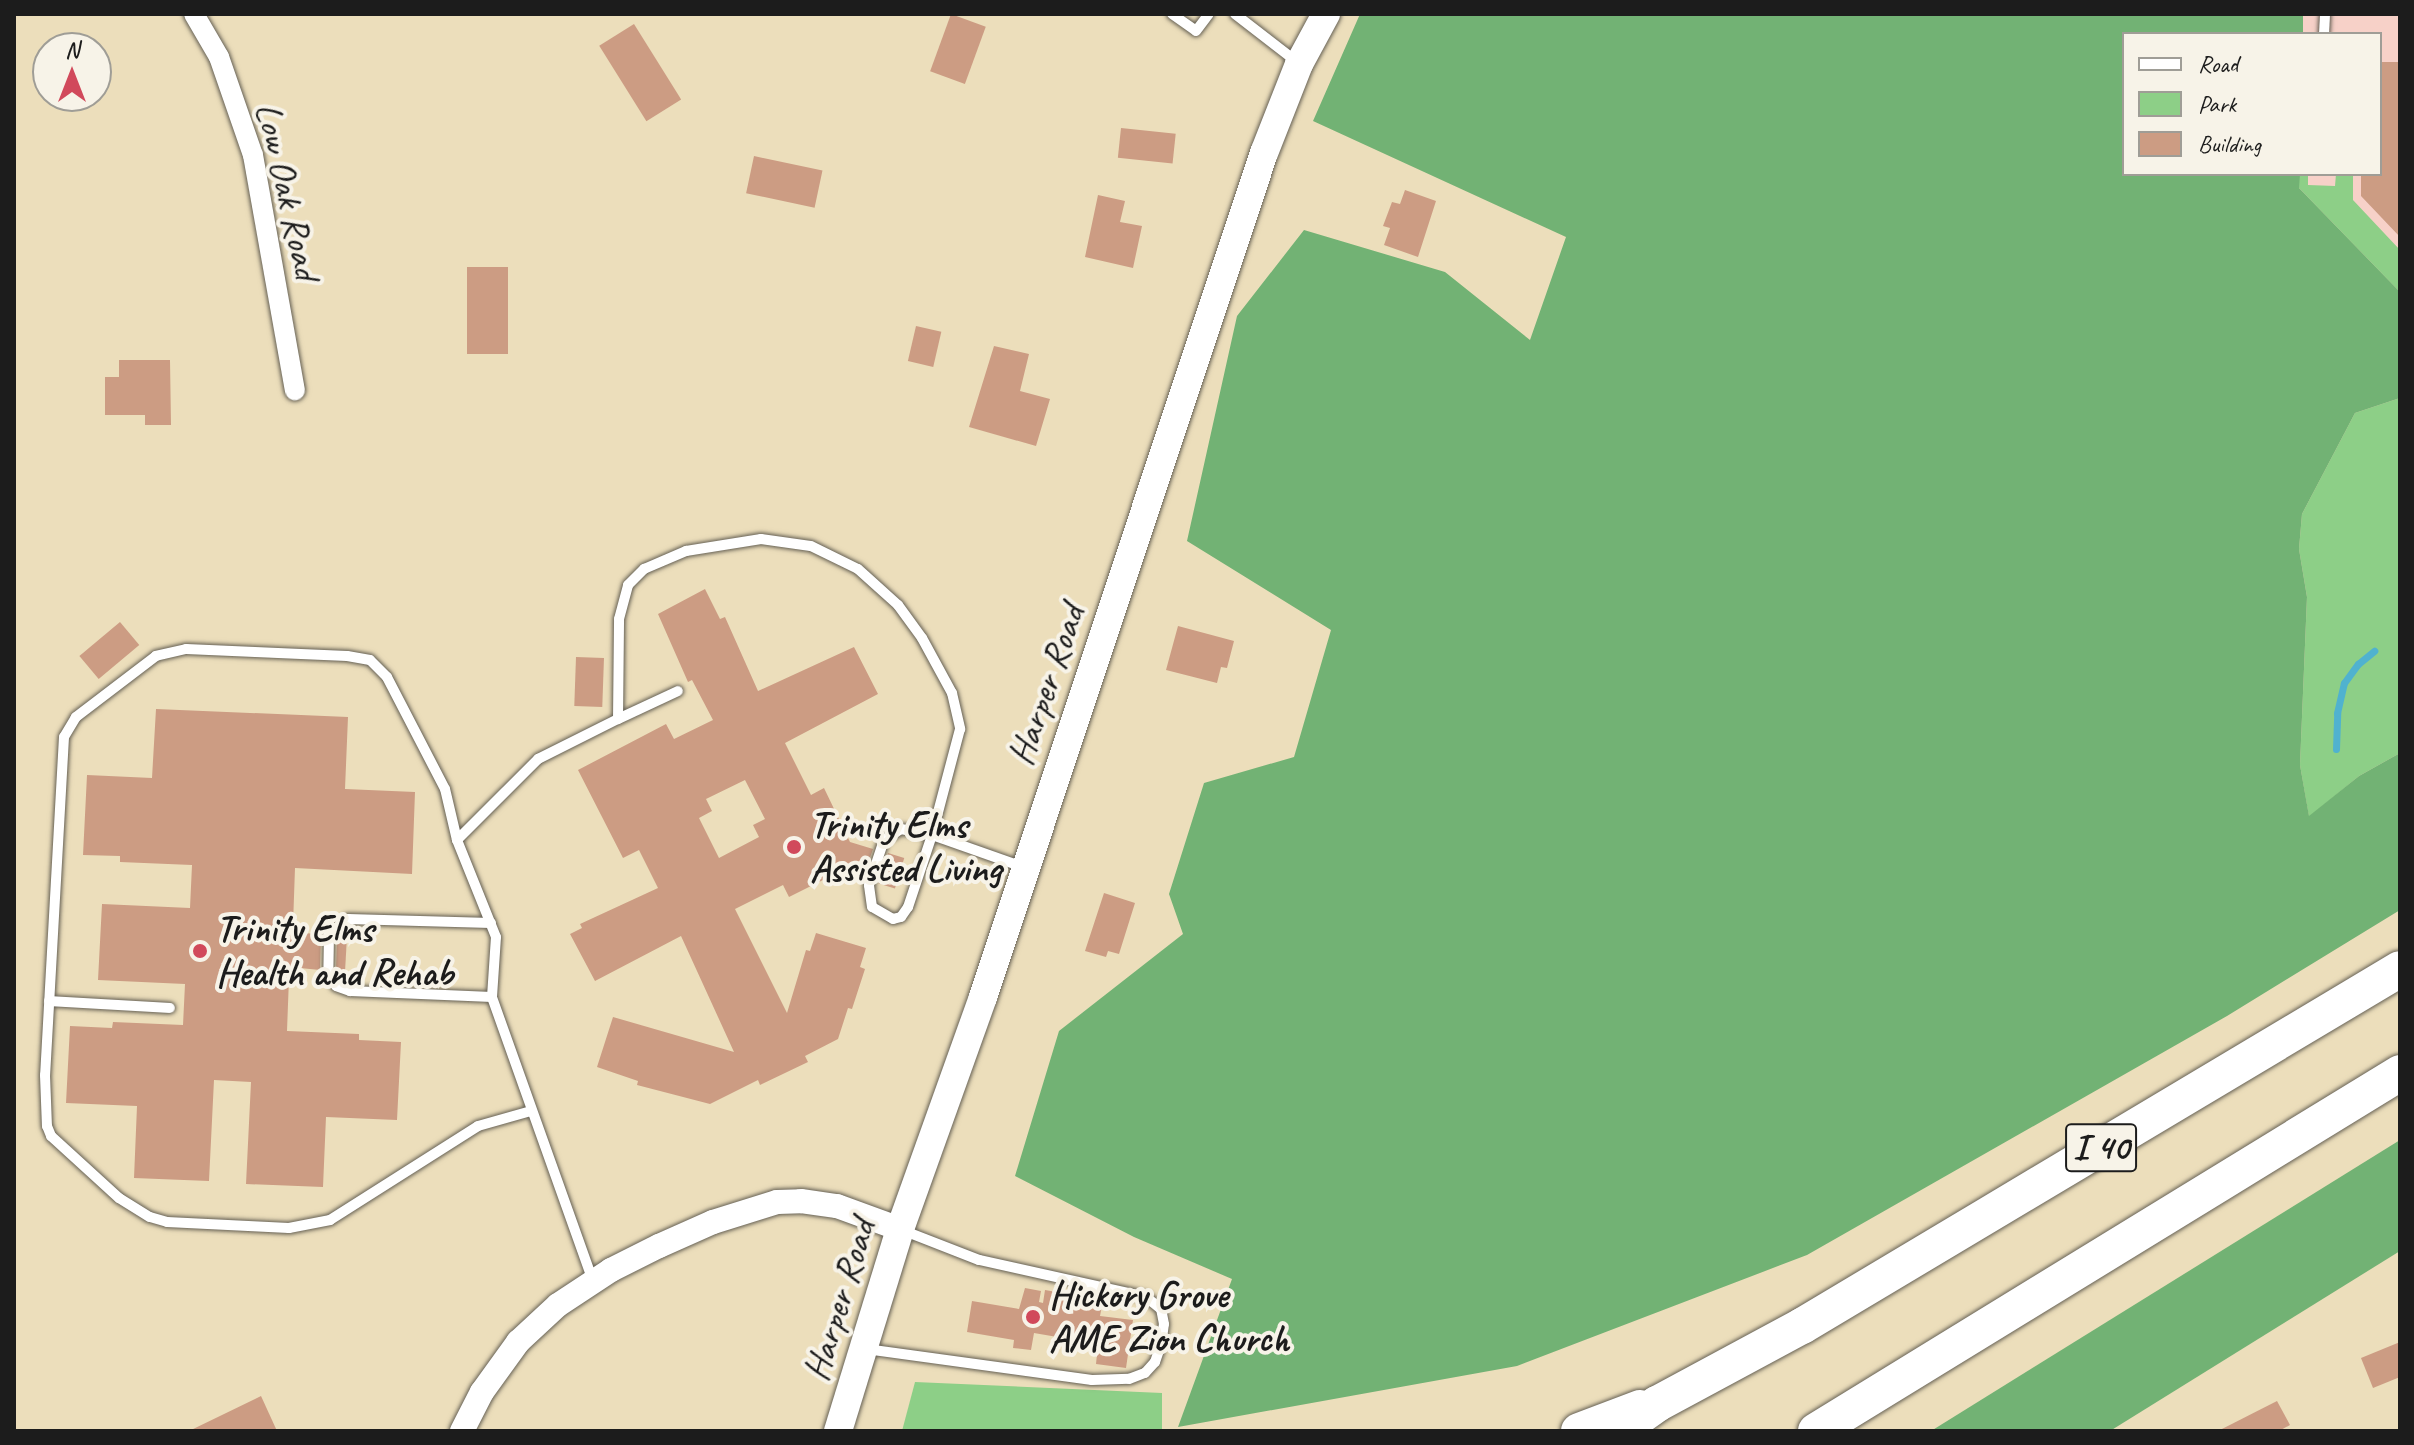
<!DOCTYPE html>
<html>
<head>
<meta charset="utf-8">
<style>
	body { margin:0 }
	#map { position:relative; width:2414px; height:1445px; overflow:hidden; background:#ecdebb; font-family:Caveat,sans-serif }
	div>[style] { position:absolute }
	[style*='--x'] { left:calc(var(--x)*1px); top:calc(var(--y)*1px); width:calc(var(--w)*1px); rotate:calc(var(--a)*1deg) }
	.built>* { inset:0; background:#f7d1c8 }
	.green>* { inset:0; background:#8dcf87 }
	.forest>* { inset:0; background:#72b274 }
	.stream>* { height:7px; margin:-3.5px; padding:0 3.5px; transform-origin:3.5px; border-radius:3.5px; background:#50b2cf }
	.building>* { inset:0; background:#cc9c83; transform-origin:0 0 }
	.roads { filter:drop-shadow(0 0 2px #656054) drop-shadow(0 0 2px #656054) }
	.service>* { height:10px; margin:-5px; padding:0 5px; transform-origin:5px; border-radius:5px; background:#fff }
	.minor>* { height:20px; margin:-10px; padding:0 10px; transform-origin:10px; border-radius:10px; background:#fff }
	.tertiary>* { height:24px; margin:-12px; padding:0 12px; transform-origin:12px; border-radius:12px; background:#fff }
	.secondary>* { height:28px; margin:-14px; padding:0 14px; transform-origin:14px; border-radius:14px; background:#fff }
	.motorway>* { height:36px; margin:-18px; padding:0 18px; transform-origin:18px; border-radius:18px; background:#fff }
	.dots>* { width:22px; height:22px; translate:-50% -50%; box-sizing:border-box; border:4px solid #f7f3e8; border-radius:50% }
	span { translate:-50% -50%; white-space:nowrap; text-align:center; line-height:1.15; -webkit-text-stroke:8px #f7f3e8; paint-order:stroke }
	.shield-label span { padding:2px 6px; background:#f7f3e8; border:2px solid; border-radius:6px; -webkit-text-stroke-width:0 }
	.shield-label { font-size:36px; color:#1c1c1c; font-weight:700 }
	.street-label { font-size:38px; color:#1c1c1c }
	.poi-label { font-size:38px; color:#1c1c1c; font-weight:700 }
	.left { translate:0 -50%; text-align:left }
	.frame { position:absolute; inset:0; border:16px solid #1c1c1c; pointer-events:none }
	.legend { position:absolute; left:2122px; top:32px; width:260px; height:144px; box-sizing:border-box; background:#f7f3e8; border:2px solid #9f9d96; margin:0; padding:10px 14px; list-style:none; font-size:24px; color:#1c1c1c }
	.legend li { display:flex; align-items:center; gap:16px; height:40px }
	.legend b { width:40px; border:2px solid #9f9d96 }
	.north { position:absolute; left:32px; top:32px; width:80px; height:80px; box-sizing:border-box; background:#f7f3e8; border:2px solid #9f9d96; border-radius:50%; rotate:0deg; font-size:22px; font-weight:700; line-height:32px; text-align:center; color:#1c1c1c }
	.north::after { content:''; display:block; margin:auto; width:28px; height:36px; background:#d1495b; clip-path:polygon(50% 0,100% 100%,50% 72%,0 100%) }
</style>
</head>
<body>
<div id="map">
	<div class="built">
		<div style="clip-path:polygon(2303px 14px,2400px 14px,2400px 290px,2299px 188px,2299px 174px,2380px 174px,2380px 34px,2303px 34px)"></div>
	</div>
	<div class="green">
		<div style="clip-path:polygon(2299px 174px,2308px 174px,2308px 185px,2335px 186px,2336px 174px,2353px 174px,2353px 200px,2400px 250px,2400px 292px,2299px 188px)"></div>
		<div style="clip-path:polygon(2400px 398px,2400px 753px,2359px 776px,2309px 817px,2300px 765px,2307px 597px,2299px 549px,2302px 514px,2355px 413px)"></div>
		<div style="clip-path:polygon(915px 1382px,1162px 1393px,1162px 1431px,902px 1431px)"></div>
	</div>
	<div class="forest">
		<div style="clip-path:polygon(1360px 14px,2303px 14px,2303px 34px,2124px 34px,2124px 174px,2300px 174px,2299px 188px,2400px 292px,2400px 398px,2355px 413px,2302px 514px,2299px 549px,2307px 597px,2300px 765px,2309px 816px,2359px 776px,2400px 753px,2400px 910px,2227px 1016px,1807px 1255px,1517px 1366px,1178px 1427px,1232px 1279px,1134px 1237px,1015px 1176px,1059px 1031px,1183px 934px,1169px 894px,1204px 783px,1294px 757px,1331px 630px,1187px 541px,1237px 316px,1304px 230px,1445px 272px,1530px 340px,1566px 237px,1313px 121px)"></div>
		<div style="clip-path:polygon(2400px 1140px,2400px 1251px,2110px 1431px,1931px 1431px)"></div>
	</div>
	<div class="stream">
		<div style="--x:2336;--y:749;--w:36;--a:-88"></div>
		<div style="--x:2337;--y:713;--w:31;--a:-77"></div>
		<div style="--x:2344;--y:683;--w:24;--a:-54"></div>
		<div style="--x:2358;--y:664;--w:21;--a:-39"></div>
	</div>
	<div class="building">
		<div style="left:951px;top:14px;width:37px;height:61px;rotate:20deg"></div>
		<div style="left:634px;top:24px;width:89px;height:41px;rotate:58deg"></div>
		<div style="clip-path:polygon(2380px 62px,2400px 62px,2400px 237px,2361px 196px,2361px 174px,2380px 174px)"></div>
		<div style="left:1121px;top:128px;width:55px;height:30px;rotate:6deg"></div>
		<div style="left:754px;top:156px;width:70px;height:38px;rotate:12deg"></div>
		<div style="clip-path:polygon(1405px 190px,1436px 201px,1418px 257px,1384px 245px,1390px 228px,1383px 226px,1392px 202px,1400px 204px)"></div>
		<div style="clip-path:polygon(1098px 195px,1125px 201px,1120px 222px,1142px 226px,1133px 268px,1085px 257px)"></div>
		<div style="left:467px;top:267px;width:41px;height:87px"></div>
		<div style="left:916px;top:326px;width:26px;height:36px;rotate:13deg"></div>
		<div style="clip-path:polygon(994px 346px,1029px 354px,1020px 391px,1050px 399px,1036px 446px,969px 427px)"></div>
		<div style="clip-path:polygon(119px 360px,170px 360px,171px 425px,145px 425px,145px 415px,105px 415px,105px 377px,119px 377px)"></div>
		<div style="clip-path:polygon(evenodd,705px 589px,720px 619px,725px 617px,758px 691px,854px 647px,878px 694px,785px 743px,811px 795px,824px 788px,850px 842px,873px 849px,863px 878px,841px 871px,789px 897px,783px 885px,735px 909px,787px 1013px,806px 950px,810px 951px,816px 933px,866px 948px,860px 967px,865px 969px,852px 1009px,848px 1008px,838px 1039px,805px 1056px,808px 1062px,760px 1085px,758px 1080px,710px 1104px,637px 1085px,638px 1081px,597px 1067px,613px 1017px,734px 1052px,681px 936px,595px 981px,570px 934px,582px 928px,580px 924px,658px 888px,639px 850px,623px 858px,578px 770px,666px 724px,674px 739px,713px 720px,692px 680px,688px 682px,658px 614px,705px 589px,745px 780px,765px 819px,753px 825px,759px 837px,719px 858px,699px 818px,712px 811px,706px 799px,745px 780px)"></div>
		<div style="left:120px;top:622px;width:30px;height:53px;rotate:50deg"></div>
		<div style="clip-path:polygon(1178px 626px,1234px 641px,1227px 668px,1221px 667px,1217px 683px,1166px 670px)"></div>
		<div style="left:576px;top:657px;width:28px;height:49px;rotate:2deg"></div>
		<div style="clip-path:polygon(156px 709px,348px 717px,345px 789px,415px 792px,412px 874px,295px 868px,293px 925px,302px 925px,301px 933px,321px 934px,320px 970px,300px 968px,299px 979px,289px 978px,287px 1031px,359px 1034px,359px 1040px,401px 1042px,397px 1120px,326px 1117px,323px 1187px,246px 1184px,251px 1082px,214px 1080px,209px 1181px,134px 1178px,137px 1106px,66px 1103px,70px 1026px,112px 1028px,113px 1022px,183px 1025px,185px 984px,98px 980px,102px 904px,190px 908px,192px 865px,120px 862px,120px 856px,83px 855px,87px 775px,152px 778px)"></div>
		<div style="left:888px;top:853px;width:17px;height:32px;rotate:17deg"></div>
		<div style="clip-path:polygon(1104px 893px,1135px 903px,1119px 954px,1108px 951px,1106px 957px,1085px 951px)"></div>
		<div style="clip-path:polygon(340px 936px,347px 936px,345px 972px,336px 971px,337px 938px)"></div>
		<div style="clip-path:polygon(1025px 1288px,1041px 1291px,1039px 1302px,1043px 1303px,1045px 1290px,1103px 1300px,1100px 1316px,1133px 1320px,1126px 1368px,1096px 1364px,1098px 1344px,1034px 1333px,1031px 1350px,1013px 1348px,1014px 1340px,967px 1332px,972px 1301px,1019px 1309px)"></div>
		<div style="clip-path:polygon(2400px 1342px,2400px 1377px,2373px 1388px,2361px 1358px)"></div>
		<div style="clip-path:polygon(261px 1396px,277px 1431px,189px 1431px)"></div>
		<div style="clip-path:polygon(2277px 1401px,2290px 1425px,2279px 1431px,2218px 1431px)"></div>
	</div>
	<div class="roads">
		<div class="service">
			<div style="--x:1172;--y:14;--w:29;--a:35"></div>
			<div style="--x:1196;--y:31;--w:21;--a:-53"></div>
			<div style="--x:1235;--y:14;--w:78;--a:37.7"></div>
			<div style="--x:2324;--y:34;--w:20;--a:-87"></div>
			<div style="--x:618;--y:719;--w:66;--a:-25"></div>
			<div style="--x:457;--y:840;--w:52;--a:-103.2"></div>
			<div style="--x:445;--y:789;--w:126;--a:-117.4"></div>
			<div style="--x:387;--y:677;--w:24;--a:-135"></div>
			<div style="--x:370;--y:660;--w:23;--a:-170"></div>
			<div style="--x:347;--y:656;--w:161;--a:-177.5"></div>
			<div style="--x:186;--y:649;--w:31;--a:167"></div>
			<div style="--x:156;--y:656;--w:101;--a:142.7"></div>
			<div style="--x:76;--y:717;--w:23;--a:121"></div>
			<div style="--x:64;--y:737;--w:339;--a:93.2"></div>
			<div style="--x:45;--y:1075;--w:51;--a:87.8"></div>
			<div style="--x:47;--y:1126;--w:11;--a:68"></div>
			<div style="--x:51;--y:1136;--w:92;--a:42.4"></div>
			<div style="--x:119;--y:1198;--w:36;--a:32"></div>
			<div style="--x:150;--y:1217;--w:18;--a:16"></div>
			<div style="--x:167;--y:1222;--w:122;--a:2.8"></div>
			<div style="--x:289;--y:1228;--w:42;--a:-11"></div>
			<div style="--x:330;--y:1220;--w:175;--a:-32.4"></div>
			<div style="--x:478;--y:1126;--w:55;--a:-15.8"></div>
			<div style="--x:491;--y:923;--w:143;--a:-178.4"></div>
			<div style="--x:348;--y:919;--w:24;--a:142"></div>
			<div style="--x:329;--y:934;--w:39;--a:91"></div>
			<div style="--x:328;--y:973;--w:15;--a:58"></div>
			<div style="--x:336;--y:986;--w:15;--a:20"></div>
			<div style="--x:350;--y:991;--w:142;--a:2.4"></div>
			<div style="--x:49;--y:1001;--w:121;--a:3.3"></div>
			<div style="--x:593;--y:1281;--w:301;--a:-109.6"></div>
			<div style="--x:492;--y:997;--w:60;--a:-86.2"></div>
			<div style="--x:496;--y:937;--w:105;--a:-111.9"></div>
			<div style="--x:457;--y:840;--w:115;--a:-45"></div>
			<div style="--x:538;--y:759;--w:89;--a:-26.6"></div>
			<div style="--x:618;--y:719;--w:100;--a:-89.4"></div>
			<div style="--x:619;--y:619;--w:35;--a:-75"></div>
			<div style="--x:628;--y:585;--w:23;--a:-45"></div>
			<div style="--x:644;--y:569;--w:46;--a:-23.2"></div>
			<div style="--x:686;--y:551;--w:76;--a:-9.1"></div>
			<div style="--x:761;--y:539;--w:50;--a:8"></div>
			<div style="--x:811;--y:546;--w:52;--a:26.1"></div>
			<div style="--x:858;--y:569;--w:54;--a:42"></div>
			<div style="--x:898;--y:605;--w:41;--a:54"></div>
			<div style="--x:922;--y:638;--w:63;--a:61.4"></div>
			<div style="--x:952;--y:693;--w:37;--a:77"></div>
			<div style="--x:960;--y:729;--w:110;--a:104.8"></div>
			<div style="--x:932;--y:835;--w:76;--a:108.4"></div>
			<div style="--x:908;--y:907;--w:12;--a:125"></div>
			<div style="--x:901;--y:917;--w:8;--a:166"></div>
			<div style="--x:893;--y:919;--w:24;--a:-150"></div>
			<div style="--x:872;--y:907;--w:22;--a:-98"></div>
			<div style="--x:869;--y:885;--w:47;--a:-71.6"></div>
			<div style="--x:884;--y:840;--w:20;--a:-33"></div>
			<div style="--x:901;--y:829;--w:32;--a:11"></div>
			<div style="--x:932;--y:835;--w:96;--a:19.4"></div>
			<div style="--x:866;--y:1349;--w:228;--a:7.8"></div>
			<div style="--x:1092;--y:1380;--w:37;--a:-2"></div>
			<div style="--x:1129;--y:1379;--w:17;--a:-21"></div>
			<div style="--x:1145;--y:1373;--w:15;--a:-48"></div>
			<div style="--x:1155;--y:1362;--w:18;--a:-71"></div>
			<div style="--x:1161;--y:1345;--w:21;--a:-82"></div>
			<div style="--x:1164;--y:1324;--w:15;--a:-101"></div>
			<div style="--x:1161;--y:1309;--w:19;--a:-141"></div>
			<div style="--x:1146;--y:1297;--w:171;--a:-167.5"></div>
			<div style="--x:979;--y:1260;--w:83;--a:-158.7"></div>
		</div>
		<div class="minor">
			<div style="--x:194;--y:14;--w:50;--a:59.8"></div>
			<div style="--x:219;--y:57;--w:104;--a:70.9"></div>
			<div style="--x:253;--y:155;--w:239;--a:79.9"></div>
		</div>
		<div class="tertiary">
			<div style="--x:462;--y:1431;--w:44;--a:-62.9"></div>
			<div style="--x:482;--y:1392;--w:62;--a:-54.2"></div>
			<div style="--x:518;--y:1342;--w:54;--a:-42.8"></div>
			<div style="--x:558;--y:1305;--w:64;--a:-33.4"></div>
			<div style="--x:611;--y:1270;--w:54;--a:-26.6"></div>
			<div style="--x:659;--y:1246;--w:59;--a:-24"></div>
			<div style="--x:713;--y:1222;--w:67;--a:-17.4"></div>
			<div style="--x:777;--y:1202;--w:24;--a:-2"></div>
			<div style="--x:801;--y:1201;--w:36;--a:8"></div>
			<div style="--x:837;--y:1206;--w:67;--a:20.1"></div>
		</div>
		<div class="secondary">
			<div style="--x:838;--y:1431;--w:211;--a:-72.9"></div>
			<div style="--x:900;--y:1229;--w:246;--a:-70.3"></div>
			<div style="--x:983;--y:997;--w:890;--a:-71.59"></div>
			<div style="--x:1264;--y:153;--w:96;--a:-68.5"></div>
			<div style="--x:1299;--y:64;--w:57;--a:-61.6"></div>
		</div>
		<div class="motorway">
			<div style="--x:1579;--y:1431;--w:65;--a:-20.7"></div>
			<div style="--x:1619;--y:1431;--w:47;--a:-35.4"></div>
			<div style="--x:1657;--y:1404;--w:165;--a:-28.3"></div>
			<div style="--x:1802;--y:1326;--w:696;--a:-30.84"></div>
			<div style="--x:1816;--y:1431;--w:685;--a:-31.51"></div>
		</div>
	</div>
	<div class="dots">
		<div style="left:794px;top:847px;background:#d1495b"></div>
		<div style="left:200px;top:951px;background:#d1495b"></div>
		<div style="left:1033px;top:1317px;background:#d1495b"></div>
	</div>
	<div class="shield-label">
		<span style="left:2101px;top:1148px">I 40</span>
	</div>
	<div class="street-label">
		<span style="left:288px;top:191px;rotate:77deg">Low Oak Road</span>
		<span style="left:1046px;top:685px;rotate:-71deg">Harper Road</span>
		<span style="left:839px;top:1300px;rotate:-73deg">Harper Road</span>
	</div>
	<div class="poi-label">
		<span class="left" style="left:810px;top:847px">Trinity Elms<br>Assisted Living</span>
		<span class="left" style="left:216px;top:951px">Trinity Elms<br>Health and Rehab</span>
		<span class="left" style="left:1049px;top:1317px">Hickory Grove<br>AME Zion Church</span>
	</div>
	<div class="frame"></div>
	<ul class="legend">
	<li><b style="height:10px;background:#fff"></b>Road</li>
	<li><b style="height:22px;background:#8dcf87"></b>Park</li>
	<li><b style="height:22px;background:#cc9c83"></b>Building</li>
	</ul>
	<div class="north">N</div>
</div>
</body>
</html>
